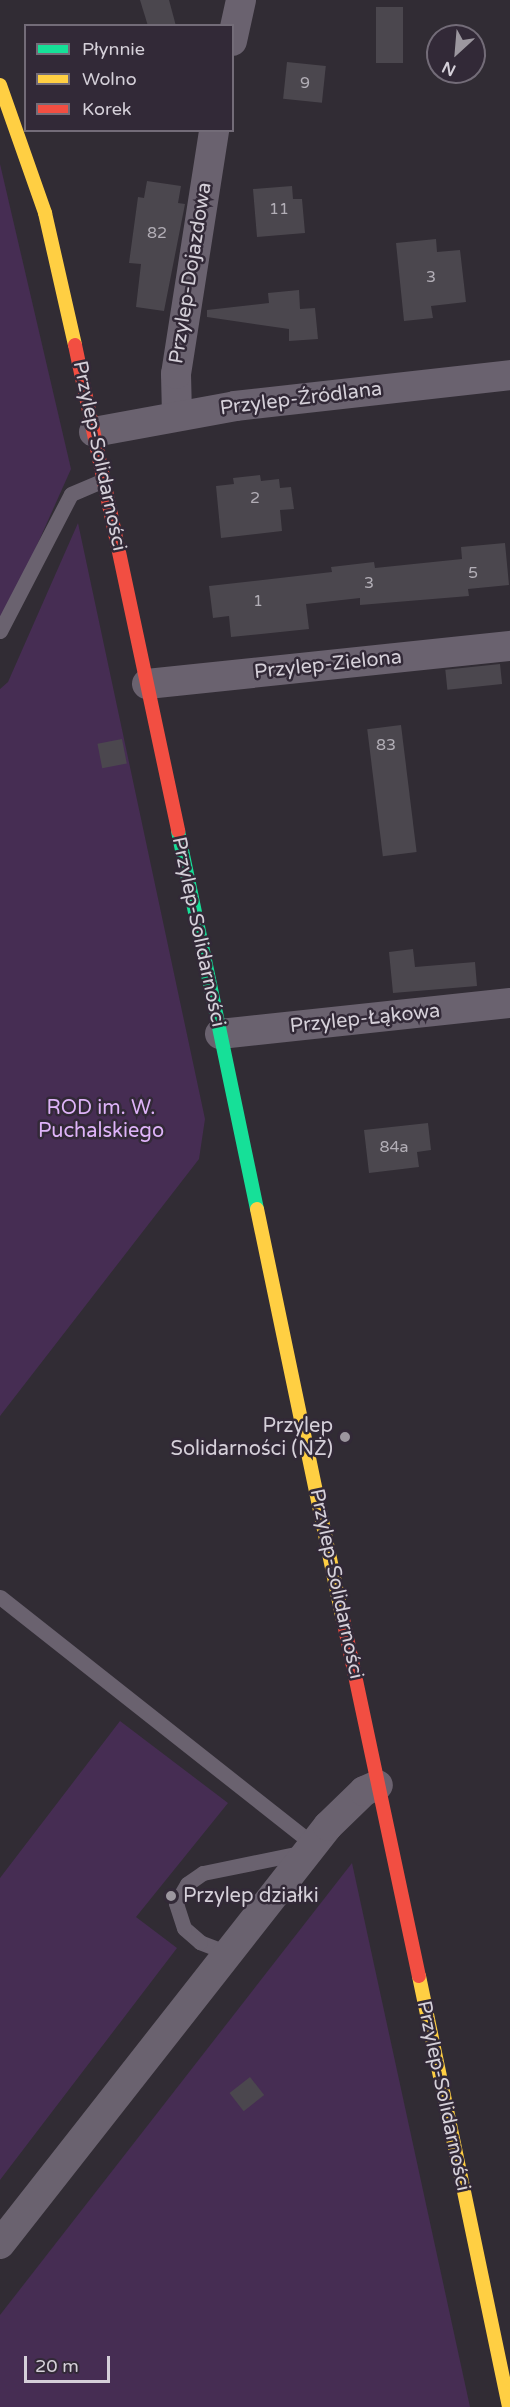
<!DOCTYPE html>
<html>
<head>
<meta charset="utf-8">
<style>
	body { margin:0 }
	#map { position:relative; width:510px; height:2407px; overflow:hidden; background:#312c34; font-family:"Varela Round",sans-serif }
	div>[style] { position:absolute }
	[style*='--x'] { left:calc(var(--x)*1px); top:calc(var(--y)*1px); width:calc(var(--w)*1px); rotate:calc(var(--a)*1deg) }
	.green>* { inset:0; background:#462d53 }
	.building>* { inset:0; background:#4b474e; transform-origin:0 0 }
	.lane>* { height:15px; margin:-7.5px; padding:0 7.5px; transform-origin:7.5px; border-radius:7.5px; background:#6a626f }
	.street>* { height:30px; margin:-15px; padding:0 15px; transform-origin:15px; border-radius:15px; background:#6a626f }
	.fast>* { height:14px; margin:-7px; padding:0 7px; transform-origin:7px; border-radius:7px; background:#16e098 }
	.slow>* { height:14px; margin:-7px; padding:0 7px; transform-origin:7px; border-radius:7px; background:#ffcf43 }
	.jam>* { height:14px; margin:-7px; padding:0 7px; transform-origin:7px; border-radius:7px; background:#f24e42 }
	.dots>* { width:16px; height:16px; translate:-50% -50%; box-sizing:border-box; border:3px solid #322937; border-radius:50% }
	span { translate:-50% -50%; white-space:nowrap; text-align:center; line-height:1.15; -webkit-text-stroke:5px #322937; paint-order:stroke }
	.number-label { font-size:16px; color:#b2aeb6 }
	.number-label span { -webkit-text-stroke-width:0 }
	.street-label { font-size:20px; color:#d5d0d9 }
	.park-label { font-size:20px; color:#deb3f8 }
	.poi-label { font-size:20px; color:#d5d0d9 }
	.right { translate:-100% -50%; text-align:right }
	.left { translate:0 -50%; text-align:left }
	.legend { position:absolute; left:24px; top:24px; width:210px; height:108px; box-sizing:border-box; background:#322937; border:2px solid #736c78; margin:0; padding:8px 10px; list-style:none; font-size:18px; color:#d5d0d9 }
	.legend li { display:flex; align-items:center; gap:12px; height:30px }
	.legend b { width:30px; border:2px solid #736c78 }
	.north { position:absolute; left:426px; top:24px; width:60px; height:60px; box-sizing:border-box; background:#322937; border:2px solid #736c78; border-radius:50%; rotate:206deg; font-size:16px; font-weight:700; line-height:24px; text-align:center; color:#d5d0d9 }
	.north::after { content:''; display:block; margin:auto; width:21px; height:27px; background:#9c979f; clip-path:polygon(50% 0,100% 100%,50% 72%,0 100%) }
	.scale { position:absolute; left:24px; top:2356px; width:86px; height:27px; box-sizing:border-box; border:3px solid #d5d0d9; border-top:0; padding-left:8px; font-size:18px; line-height:21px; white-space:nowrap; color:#d5d0d9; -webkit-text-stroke:4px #322937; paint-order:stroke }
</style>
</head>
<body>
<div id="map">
	<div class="green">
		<div style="clip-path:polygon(0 164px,71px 469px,0 628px)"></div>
		<div style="clip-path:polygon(78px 523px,205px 1119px,199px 1159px,0 1416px,0 689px,8px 682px)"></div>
		<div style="clip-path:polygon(120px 1721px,228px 1803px,136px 1917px,177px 1948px,0 2180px,0 1878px)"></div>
		<div style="clip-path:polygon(352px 1863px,470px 2407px,0 2407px,0 2315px)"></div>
	</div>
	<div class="building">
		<div style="clip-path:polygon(140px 0,169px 0,176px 26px,148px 26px)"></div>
		<div style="left:376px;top:7px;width:27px;height:56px"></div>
		<div style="left:287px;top:62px;width:39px;height:37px;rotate:6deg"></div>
		<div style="clip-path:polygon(147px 181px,181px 186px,178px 203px,185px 204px,164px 311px,136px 307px,141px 264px,129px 263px,138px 197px,144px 198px)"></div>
		<div style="clip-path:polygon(292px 186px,293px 199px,302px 199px,305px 233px,257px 237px,253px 189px)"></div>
		<div style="clip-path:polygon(436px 239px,437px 252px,460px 250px,466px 302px,431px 306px,433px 318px,404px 321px,396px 243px)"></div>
		<div style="clip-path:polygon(299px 290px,300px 309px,315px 308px,318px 339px,289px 341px,289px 329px,207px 317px,207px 310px,269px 303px,268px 293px)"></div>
		<div style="clip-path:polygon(260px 475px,261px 481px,279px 479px,280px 488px,291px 487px,294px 509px,280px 510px,282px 531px,221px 538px,216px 486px,234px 484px,233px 478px)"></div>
		<div style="clip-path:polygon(505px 543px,509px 585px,468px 589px,469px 596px,360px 605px,360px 598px,306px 604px,309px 629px,231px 637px,229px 616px,213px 618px,209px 586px,332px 572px,331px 567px,374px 562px,375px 568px,462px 559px,461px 547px)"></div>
		<div style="left:500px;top:664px;width:20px;height:55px;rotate:84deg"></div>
		<div style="left:401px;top:725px;width:128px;height:34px;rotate:83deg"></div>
		<div style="left:122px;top:739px;width:25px;height:25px;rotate:79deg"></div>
		<div style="clip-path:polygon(413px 949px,415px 967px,475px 962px,477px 986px,393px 993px,389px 952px)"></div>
		<div style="clip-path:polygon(428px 1123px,431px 1150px,417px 1152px,419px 1167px,369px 1173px,364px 1130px)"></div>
		<div style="left:250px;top:2077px;width:23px;height:26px;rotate:52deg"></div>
	</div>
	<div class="lane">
		<div style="--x:0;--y:631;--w:154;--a:-62.6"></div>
		<div style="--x:71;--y:494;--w:36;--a:-23"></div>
		<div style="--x:0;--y:1597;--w:400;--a:38.3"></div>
		<div style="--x:228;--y:1953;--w:30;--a:-159"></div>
		<div style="--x:200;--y:1942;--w:21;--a:-139"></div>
		<div style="--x:184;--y:1928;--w:26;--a:-108"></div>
		<div style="--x:176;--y:1903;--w:22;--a:-60"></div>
		<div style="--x:187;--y:1884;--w:19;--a:-35"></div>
		<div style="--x:203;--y:1873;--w:104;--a:-11.6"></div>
	</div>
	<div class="street">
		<div style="--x:232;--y:41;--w:42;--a:-77.6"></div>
		<div style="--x:177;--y:415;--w:41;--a:-91.4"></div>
		<div style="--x:176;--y:374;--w:247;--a:-81.1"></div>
		<div style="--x:94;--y:432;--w:143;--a:-10.4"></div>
		<div style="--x:235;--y:406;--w:277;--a:-6.4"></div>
		<div style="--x:147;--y:684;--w:365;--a:-6"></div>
		<div style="--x:220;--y:1034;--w:292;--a:-6.1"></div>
		<div style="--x:0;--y:2244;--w:531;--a:-51.88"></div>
		<div style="--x:328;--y:1826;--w:50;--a:-44.2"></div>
		<div style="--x:364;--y:1791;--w:15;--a:-23"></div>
	</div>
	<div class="fast">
		<div style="--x:178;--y:831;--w:386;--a:78.2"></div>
	</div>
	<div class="slow">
		<div style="--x:0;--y:85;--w:136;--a:70.6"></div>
		<div style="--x:45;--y:213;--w:135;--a:77.2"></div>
		<div style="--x:257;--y:1209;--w:419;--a:78.2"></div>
		<div style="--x:419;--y:1976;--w:440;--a:78.2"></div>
	</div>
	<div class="jam">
		<div style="--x:75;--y:345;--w:497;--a:78"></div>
		<div style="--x:343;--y:1619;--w:365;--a:78"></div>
	</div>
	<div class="dots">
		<div style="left:345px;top:1437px;background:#9c979f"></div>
		<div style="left:171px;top:1896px;background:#9c979f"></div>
	</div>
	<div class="number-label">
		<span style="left:305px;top:83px">9</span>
		<span style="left:279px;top:209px">11</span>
		<span style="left:157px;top:233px">82</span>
		<span style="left:431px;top:277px">3</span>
		<span style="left:255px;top:498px">2</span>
		<span style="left:473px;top:573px">5</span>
		<span style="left:369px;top:583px">3</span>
		<span style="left:258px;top:601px">1</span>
		<span style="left:386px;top:745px">83</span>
		<span style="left:394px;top:1147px">84a</span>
	</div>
	<div class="street-label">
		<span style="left:191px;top:273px;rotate:-81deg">Przylep-Dojazdowa</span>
		<span style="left:301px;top:399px;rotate:-7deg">Przylep-Źródlana</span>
		<span style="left:99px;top:456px;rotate:78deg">Przylep-Solidarności</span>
		<span style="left:328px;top:665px;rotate:-6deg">Przylep-Zielona</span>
		<span style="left:198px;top:932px;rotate:78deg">Przylep-Solidarności</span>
		<span style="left:365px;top:1019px;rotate:-6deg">Przylep-Łąkowa</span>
		<span style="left:336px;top:1584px;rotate:78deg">Przylep-Solidarności</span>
		<span style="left:443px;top:2096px;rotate:78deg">Przylep-Solidarności</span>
	</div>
	<div class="park-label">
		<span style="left:101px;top:1120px">ROD im. W.<br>Puchalskiego</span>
	</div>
	<div class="poi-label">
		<span class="right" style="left:333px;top:1438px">Przylep<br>Solidarności (NŻ)</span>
		<span class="left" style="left:183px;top:1896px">Przylep działki</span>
	</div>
	<ul class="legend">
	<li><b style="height:8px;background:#16e098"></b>Płynnie</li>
	<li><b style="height:8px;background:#ffcf43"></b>Wolno</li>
	<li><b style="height:8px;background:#f24e42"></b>Korek</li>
	</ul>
	<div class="north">N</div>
	<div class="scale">20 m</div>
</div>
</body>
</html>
